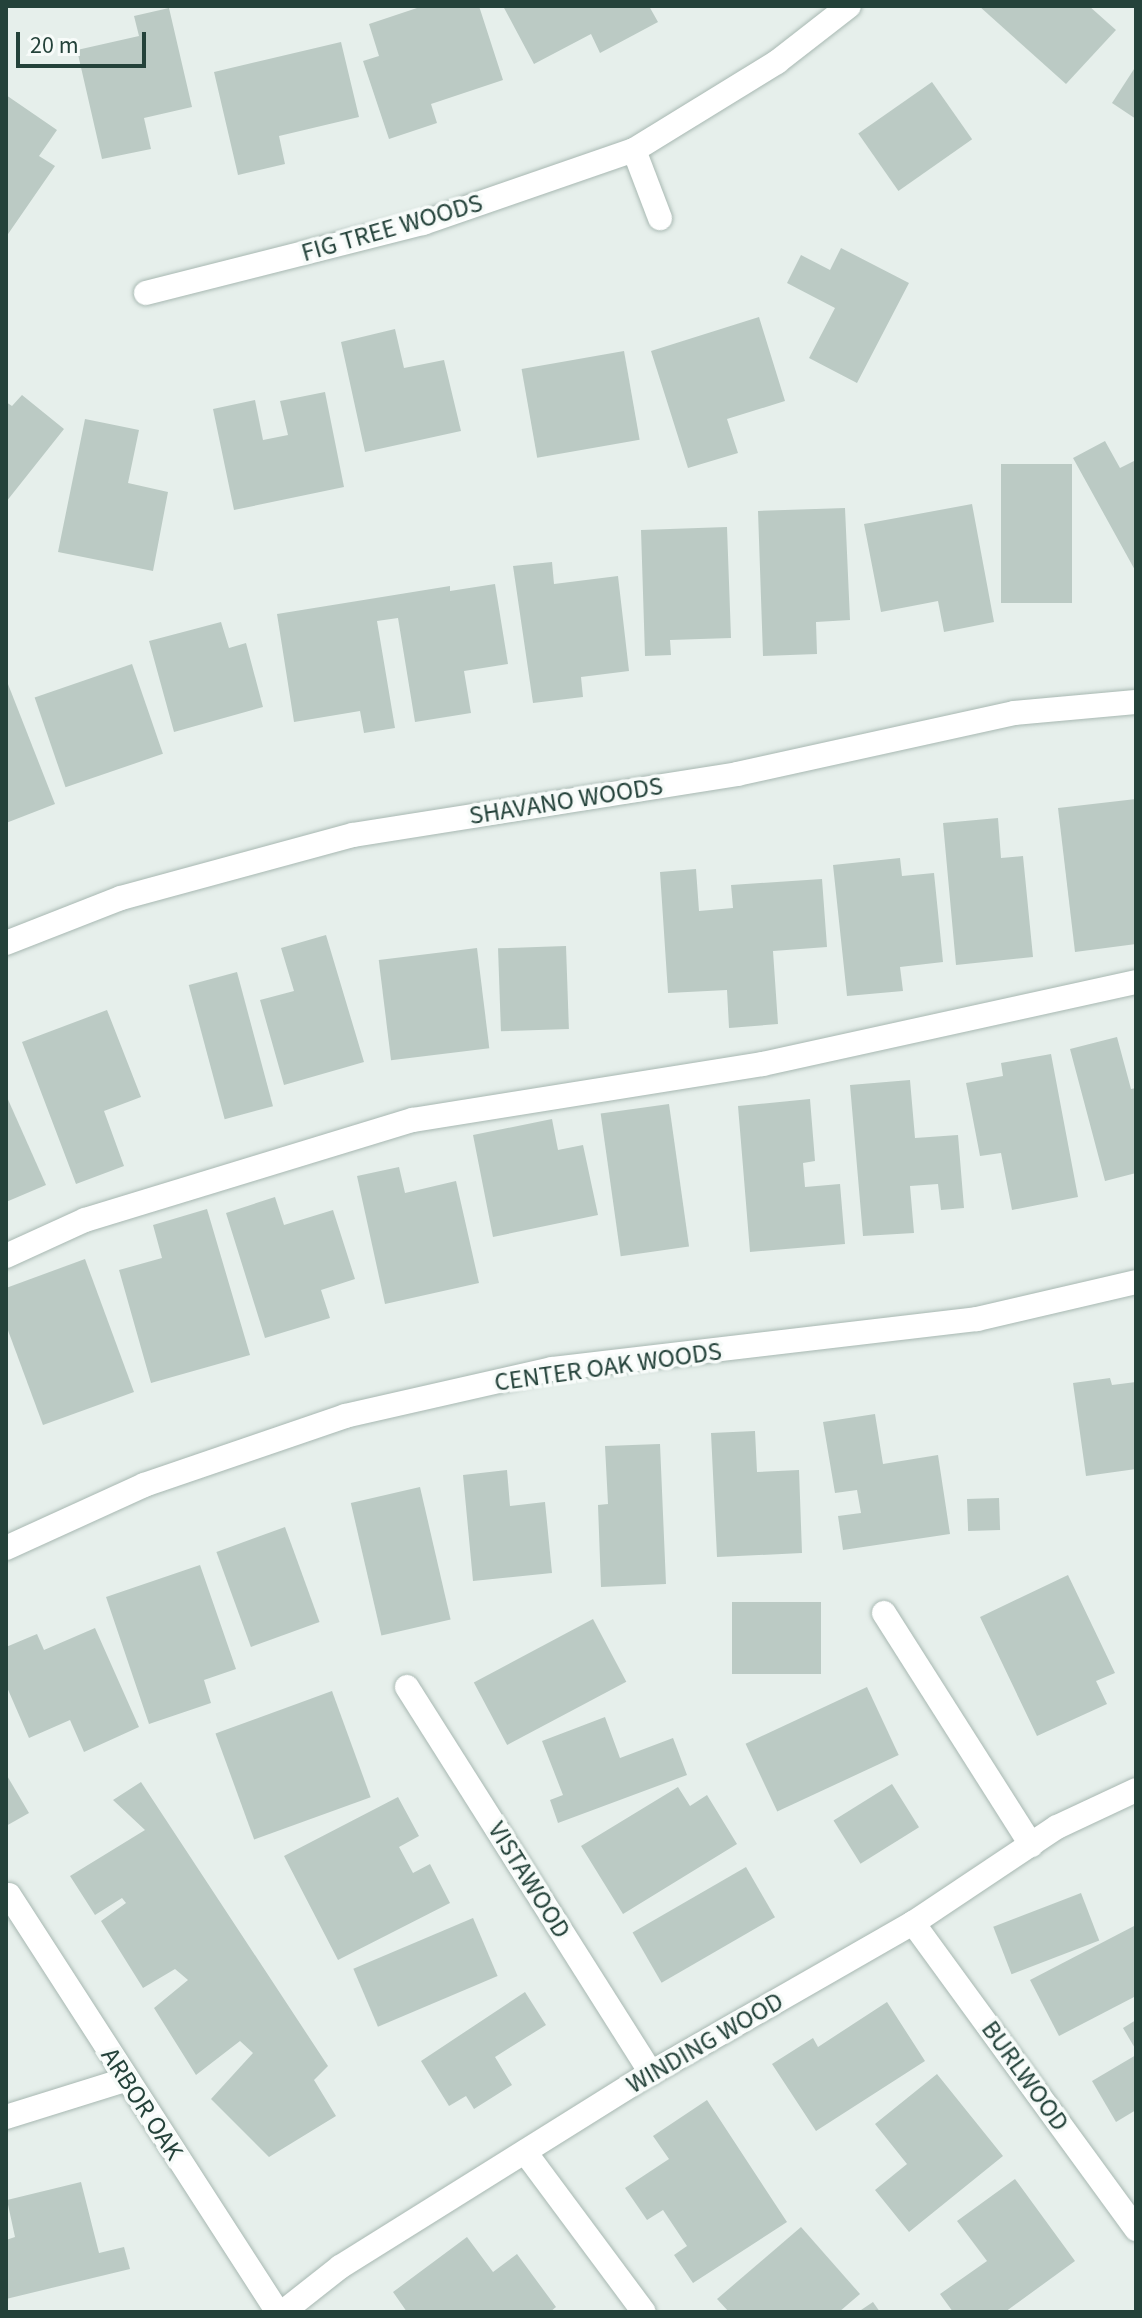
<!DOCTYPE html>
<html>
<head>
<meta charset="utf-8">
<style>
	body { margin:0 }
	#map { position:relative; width:1142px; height:2318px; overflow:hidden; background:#e6efeb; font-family:"Source Sans 3",sans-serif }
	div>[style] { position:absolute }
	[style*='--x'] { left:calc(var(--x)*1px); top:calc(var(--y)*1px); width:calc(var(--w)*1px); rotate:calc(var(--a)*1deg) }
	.building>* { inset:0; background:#bbcac4; transform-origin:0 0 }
	.roads { filter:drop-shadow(0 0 2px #a8b8b2) drop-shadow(0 0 2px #a8b8b2) }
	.minor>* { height:24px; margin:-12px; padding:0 12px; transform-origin:12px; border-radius:12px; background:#fff }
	span { translate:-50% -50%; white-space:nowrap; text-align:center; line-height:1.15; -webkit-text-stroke:7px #f7fbf9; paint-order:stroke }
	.street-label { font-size:26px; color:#24423a }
	.frame { position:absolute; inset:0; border:8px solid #24423a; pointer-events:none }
	.scale { position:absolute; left:16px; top:32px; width:130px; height:36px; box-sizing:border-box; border:4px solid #24423a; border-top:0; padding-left:10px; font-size:24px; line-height:28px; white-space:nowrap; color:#24423a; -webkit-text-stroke:6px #f7fbf9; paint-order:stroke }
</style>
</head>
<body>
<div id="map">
	<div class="building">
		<div style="clip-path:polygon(423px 6px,479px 6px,503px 80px,431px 104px,437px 123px,389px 139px,363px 61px,379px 56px,369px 24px)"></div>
		<div style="clip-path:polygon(503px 6px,649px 6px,658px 22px,600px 53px,591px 34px,534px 64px)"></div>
		<div style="clip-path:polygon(979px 6px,1089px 6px,1116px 30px,1066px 84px)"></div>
		<div style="clip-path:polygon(169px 8px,192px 107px,144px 118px,151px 149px,102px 159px,77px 50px,139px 36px,134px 16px)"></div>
		<div style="clip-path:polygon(341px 42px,359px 117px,279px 136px,285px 164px,238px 175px,214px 72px)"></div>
		<div style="clip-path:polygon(1136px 66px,1136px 119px,1112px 103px)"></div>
		<div style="left:932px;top:82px;width:70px;height:90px;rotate:55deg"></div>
		<div style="clip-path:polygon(6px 95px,57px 130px,39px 156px,55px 166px,6px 237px)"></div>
		<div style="clip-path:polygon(841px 248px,909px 283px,857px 383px,809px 358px,835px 308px,787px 283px,801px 255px,830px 270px)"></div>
		<div style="clip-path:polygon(759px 317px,785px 401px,727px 419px,738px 453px,688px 468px,651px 351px)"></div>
		<div style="clip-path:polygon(395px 329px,404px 368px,444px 360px,461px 431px,365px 452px,341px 342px)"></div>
		<div style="left:624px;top:351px;width:90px;height:104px;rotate:80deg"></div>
		<div style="clip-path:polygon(325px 392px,344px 487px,234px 510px,213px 409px,255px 400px,263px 440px,288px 435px,280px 401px)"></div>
		<div style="clip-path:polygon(22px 395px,64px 429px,6px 502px,6px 402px,12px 406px)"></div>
		<div style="clip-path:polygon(85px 419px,139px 430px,128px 483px,168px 492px,153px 571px,58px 552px)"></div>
		<div style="clip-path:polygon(1105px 441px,1120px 468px,1136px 460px,1136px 572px,1073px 458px)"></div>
		<div style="left:1072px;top:464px;width:139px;height:71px;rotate:90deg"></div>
		<div style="clip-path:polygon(972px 504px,994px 622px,944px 632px,938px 601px,881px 612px,864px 524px)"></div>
		<div style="clip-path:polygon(845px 508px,850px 620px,816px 622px,817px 654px,763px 656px,758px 511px)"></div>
		<div style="clip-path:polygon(727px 527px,731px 638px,670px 640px,671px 655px,645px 656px,641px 530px)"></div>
		<div style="clip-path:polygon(552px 562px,554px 584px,618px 576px,629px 671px,581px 677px,583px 697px,533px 703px,513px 566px)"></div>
		<div style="clip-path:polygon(495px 584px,508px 664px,464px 671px,471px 713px,415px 722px,398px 618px,377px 621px,395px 728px,364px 733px,360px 711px,294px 722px,277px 614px,450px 586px,450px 591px)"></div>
		<div style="clip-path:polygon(221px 622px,229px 648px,246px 643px,263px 707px,174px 732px,149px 641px)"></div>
		<div style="left:132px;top:664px;width:95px;height:103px;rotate:71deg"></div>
		<div style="clip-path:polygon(6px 679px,55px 804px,6px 823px)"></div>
		<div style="clip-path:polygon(1136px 799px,1136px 944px,1075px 952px,1058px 808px)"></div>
		<div style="clip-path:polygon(998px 818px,1001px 858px,1023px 856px,1033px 957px,956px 965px,943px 823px)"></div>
		<div style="clip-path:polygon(900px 858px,902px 876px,934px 873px,943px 962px,900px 967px,903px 991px,847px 996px,833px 865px)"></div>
		<div style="clip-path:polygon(696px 869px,699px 911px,733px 908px,731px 885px,822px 879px,827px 947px,773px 951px,778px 1024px,729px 1028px,727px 990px,668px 993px,660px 872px)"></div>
		<div style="clip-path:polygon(326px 935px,364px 1062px,284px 1085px,260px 1000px,294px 991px,281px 948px)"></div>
		<div style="left:566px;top:946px;width:83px;height:68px;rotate:88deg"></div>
		<div style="left:477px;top:948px;width:101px;height:99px;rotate:83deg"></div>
		<div style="left:237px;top:972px;width:139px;height:50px;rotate:75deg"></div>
		<div style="clip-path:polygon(107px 1010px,141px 1097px,104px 1111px,124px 1166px,76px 1184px,22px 1042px)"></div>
		<div style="clip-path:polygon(1117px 1037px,1131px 1089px,1136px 1088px,1136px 1173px,1105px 1181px,1070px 1049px)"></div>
		<div style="clip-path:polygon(1051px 1054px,1078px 1197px,1012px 1210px,1001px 1153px,980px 1156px,966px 1083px,1003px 1076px,1001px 1063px)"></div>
		<div style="clip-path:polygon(910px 1080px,915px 1138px,958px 1135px,964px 1208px,941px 1210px,938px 1184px,910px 1186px,914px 1233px,863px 1236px,850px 1085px)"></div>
		<div style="clip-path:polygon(6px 1095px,46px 1185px,6px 1202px)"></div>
		<div style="clip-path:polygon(810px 1099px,815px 1161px,803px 1163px,805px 1187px,840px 1184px,845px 1244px,750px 1252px,738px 1106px)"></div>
		<div style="left:669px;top:1104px;width:144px;height:69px;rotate:82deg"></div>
		<div style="clip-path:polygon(552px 1119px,558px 1150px,583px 1145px,598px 1215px,493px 1237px,473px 1135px)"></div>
		<div style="clip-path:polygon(399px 1167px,405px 1193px,456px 1181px,479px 1283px,385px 1304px,357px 1176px)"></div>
		<div style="clip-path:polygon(275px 1197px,284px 1225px,333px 1210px,355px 1279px,321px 1290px,330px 1318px,265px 1338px,226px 1213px)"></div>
		<div style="clip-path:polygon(207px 1209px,250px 1355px,151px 1383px,119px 1270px,162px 1258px,153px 1225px)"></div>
		<div style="clip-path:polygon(85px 1259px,134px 1392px,43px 1425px,6px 1325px,6px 1288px)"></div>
		<div style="clip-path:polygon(1110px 1378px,1112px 1385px,1136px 1382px,1136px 1469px,1086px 1476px,1073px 1383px)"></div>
		<div style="clip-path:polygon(875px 1414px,883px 1464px,938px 1455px,950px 1534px,843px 1550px,838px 1516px,861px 1513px,857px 1490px,835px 1493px,823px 1422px)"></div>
		<div style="clip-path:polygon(755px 1431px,757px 1472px,799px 1470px,802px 1553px,717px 1557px,711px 1433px)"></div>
		<div style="clip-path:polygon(660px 1444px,666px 1584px,601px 1587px,598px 1505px,608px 1504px,605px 1446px)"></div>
		<div style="clip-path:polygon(507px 1470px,510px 1506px,545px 1502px,552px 1573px,473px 1581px,463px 1475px)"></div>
		<div style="left:420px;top:1487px;width:136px;height:71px;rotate:77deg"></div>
		<div style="left:999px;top:1498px;width:32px;height:32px;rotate:88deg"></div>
		<div style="left:285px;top:1527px;width:101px;height:73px;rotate:70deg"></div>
		<div style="clip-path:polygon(200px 1565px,236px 1669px,204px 1680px,211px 1703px,149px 1724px,106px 1597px)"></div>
		<div style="clip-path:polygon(1068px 1575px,1115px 1673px,1096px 1681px,1107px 1704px,1037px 1736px,980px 1617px)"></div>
		<div style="left:821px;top:1602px;width:72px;height:89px;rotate:90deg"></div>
		<div style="left:593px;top:1619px;width:71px;height:135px;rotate:62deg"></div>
		<div style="clip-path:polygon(95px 1628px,139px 1727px,84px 1752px,70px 1720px,29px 1738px,6px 1685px,6px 1647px,37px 1634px,44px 1650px)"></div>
		<div style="left:867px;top:1687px;width:75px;height:134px;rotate:65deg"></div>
		<div style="left:332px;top:1691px;width:113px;height:124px;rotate:70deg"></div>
		<div style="clip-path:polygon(605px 1717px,620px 1758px,673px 1738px,687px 1775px,558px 1823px,550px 1800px,563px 1795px,542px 1741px)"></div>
		<div style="clip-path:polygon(6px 1774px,29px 1813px,6px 1826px)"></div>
		<div style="clip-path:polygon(141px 1782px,328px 2066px,314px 2080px,336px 2116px,269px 2157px,211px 2099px,253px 2053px,240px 2041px,196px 2075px,154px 2008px,188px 1980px,175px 1969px,143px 1988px,101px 1921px,126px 1903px,122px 1898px,95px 1915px,70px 1876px,145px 1830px,113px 1800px)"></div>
		<div style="left:892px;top:1784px;width:51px;height:69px;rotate:58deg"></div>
		<div style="clip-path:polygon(678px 1787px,690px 1806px,707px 1795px,737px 1844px,623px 1914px,581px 1846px)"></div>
		<div style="clip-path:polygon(398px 1797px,419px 1836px,399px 1847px,413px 1873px,430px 1864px,450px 1903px,338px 1960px,284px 1856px)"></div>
		<div style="left:746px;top:1867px;width:58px;height:131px;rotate:60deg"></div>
		<div style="left:1081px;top:1893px;width:51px;height:94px;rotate:69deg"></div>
		<div style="left:473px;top:1918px;width:63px;height:130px;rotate:67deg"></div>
		<div style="clip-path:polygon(1136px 1925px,1136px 1996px,1059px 2036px,1030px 1980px)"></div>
		<div style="clip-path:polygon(525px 1992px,546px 2025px,495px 2057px,512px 2085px,474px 2109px,466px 2096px,449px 2106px,421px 2061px)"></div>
		<div style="clip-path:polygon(887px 2002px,925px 2061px,816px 2131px,772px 2064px,813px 2038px,818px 2047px)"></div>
		<div style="clip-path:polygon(1136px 2020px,1136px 2050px,1123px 2028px)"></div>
		<div style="clip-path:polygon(1136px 2055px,1136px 2110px,1116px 2122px,1092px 2081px)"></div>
		<div style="clip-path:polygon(937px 2074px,1003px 2156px,909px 2232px,875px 2190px,907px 2164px,875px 2124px)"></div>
		<div style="clip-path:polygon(707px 2100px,787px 2222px,693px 2283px,674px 2255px,687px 2246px,663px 2210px,647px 2220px,625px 2188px,669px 2159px,653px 2136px)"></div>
		<div style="clip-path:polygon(1015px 2179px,1075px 2261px,1005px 2312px,953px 2312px,940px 2294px,987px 2261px,957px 2221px)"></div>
		<div style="clip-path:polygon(81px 2182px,99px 2253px,124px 2247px,130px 2269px,6px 2299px,6px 2240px,15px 2237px,7px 2200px)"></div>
		<div style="clip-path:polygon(801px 2227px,860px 2294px,839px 2312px,729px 2312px,717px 2299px)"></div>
		<div style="clip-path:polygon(467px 2237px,493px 2272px,517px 2254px,556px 2307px,550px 2312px,407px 2312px,393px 2292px)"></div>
		<div style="clip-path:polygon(873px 2302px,880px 2312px,858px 2312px)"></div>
	</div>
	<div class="roads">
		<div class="minor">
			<div style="--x:634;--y:150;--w:73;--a:69.1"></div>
			<div style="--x:146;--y:293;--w:286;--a:-14.2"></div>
			<div style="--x:423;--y:223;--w:223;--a:-19.1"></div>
			<div style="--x:634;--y:150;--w:168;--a:-31.6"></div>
			<div style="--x:777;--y:62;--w:91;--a:-37.9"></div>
			<div style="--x:6;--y:943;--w:123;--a:-21.4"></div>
			<div style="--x:121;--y:898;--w:240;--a:-15.2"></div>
			<div style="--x:353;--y:835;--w:389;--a:-9"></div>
			<div style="--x:737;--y:774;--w:284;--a:-12.4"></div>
			<div style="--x:1014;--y:713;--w:122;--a:-5.2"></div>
			<div style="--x:6;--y:1256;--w:87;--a:-24.5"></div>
			<div style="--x:85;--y:1220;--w:343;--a:-17"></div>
			<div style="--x:413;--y:1120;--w:354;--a:-9.1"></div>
			<div style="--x:763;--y:1064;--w:382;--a:-12.4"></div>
			<div style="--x:6;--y:1548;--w:152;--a:-24.5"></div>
			<div style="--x:144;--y:1485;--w:213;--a:-18.9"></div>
			<div style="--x:345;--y:1416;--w:212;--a:-12.8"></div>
			<div style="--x:552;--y:1369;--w:428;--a:-6.7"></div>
			<div style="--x:977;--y:1319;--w:163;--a:-13.1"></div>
			<div style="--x:884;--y:1613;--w:275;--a:57.6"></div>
			<div style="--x:407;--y:1687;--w:457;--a:57.7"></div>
			<div style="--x:9;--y:1895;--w:496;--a:57.2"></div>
			<div style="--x:913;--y:1923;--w:379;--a:53.9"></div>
			<div style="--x:6;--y:2117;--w:125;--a:-17.3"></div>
			<div style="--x:525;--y:2152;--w:199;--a:53.4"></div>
			<div style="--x:283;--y:2312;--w:73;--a:-38.3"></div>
			<div style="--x:340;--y:2267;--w:367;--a:-32"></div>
			<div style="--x:651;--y:2073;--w:302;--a:-29.8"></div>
			<div style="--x:913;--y:1923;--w:173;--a:-33.7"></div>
			<div style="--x:1057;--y:1827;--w:87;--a:-25.1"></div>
		</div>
	</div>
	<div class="street-label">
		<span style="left:392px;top:228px;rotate:-16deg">FIG TREE WOODS</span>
		<span style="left:566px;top:801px;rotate:-9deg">SHAVANO WOODS</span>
		<span style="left:608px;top:1367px;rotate:-8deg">CENTER OAK WOODS</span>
		<span style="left:529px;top:1880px;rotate:58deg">VISTAWOOD</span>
		<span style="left:705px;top:2043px;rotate:-30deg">WINDING WOOD</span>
		<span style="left:1025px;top:2076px;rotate:54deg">BURLWOOD</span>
		<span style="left:142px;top:2104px;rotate:57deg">ARBOR OAK</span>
	</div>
	<div class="frame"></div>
	<div class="scale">20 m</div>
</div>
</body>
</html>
